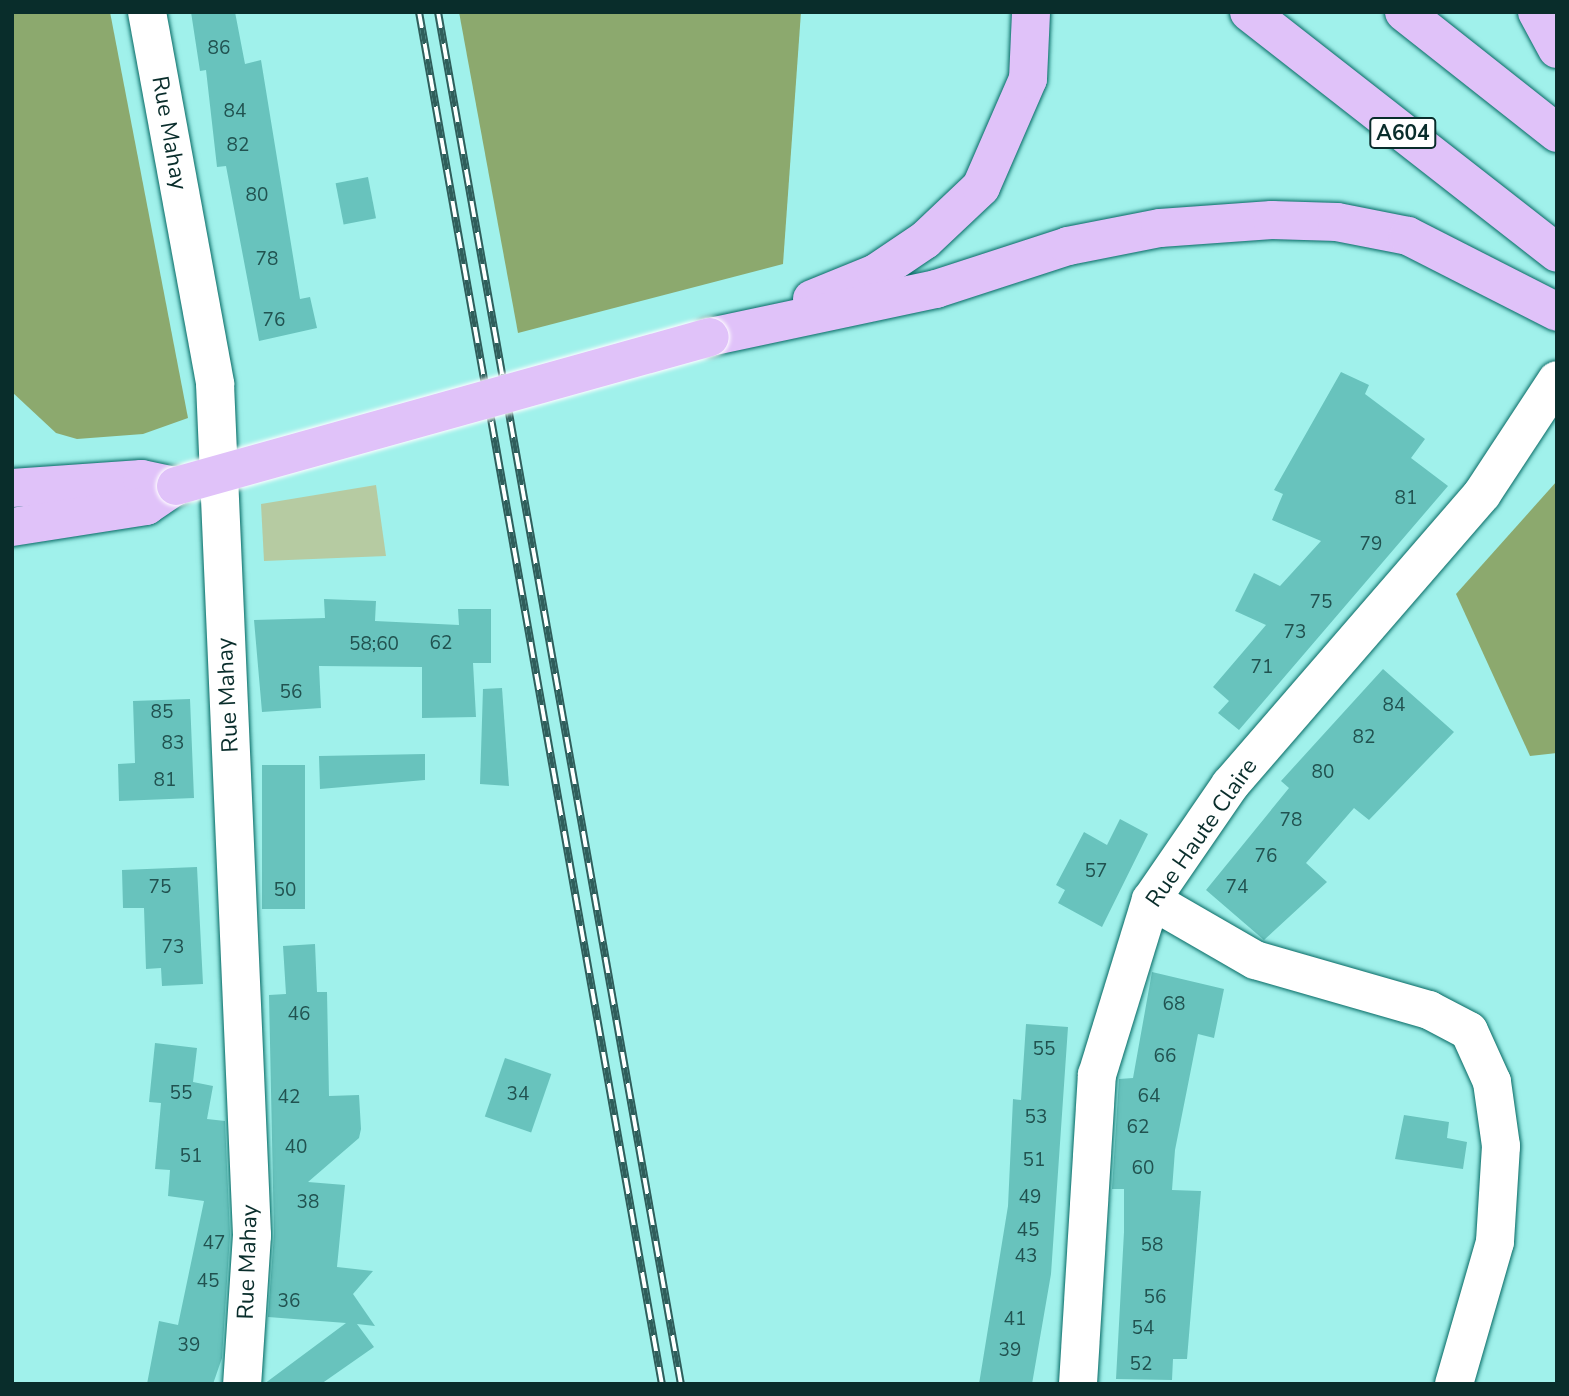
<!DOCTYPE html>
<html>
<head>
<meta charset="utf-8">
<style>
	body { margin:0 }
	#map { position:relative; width:1569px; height:1396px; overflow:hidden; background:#a0f1eb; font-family:"Nunito Sans",sans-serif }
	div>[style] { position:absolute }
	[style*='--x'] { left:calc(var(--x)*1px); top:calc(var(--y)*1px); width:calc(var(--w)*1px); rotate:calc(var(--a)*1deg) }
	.green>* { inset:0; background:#b6cba2 }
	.forest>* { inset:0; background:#8ca96e }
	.building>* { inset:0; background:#68c3bd; transform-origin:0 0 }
	.roads { filter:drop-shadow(0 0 2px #066964) drop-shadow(0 0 2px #066964) }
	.minor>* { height:38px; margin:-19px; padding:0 19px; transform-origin:19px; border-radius:19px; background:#fff }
	.highway>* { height:38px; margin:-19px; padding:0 19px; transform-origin:19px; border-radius:19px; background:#e0c2f9 }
	.rail>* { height:8px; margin-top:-4px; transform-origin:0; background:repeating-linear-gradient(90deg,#fff 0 16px,#2f5e5b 0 32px); box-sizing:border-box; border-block:2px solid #2f5e5b }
	.bridges { filter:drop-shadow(0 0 2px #fff) drop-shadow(0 0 2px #fff) }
	.highway-bridge>* { height:38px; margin:-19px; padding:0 19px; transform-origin:19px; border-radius:19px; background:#e0c2f9 }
	span { translate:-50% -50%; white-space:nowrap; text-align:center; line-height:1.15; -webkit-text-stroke:7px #fff; paint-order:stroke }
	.number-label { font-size:19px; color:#215250 }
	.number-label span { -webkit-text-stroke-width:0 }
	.shield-label span { padding:2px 5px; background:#fff; border:2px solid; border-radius:5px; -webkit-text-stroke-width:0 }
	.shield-label { font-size:21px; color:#092d2b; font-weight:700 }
	.street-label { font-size:23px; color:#092d2b }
	.frame { position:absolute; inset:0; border:14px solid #092d2b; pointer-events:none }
</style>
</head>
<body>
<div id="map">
	<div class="green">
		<div style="clip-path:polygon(376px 485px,386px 556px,264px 561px,261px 504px)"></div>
	</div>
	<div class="forest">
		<div style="clip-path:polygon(12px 12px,110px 12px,188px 418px,143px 434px,77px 439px,56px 433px,12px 392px)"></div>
		<div style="clip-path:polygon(459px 12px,801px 12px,783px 264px,518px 333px)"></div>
		<div style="clip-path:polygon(1557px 481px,1557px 753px,1530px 756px,1456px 594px)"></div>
	</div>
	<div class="building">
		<div style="clip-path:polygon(191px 12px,235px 12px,245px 64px,261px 60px,300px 299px,310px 297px,317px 328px,259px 341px,226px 166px,217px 167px,206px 70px,200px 71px)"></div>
		<div style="left:368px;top:177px;width:42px;height:33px;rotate:79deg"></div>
		<div style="clip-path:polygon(1341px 372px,1369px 385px,1365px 394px,1425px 439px,1411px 458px,1448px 486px,1239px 730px,1218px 713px,1229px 701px,1213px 687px,1266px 625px,1235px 611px,1254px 573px,1280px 586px,1321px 541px,1272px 520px,1283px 494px,1274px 490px)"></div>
		<div style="clip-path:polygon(324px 599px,376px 601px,375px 621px,459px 625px,458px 609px,491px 609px,491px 663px,473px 663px,476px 717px,422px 718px,422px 667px,319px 666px,321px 708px,262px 712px,254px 620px,325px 618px)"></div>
		<div style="clip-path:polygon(1383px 669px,1454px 732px,1369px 820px,1354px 808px,1306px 863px,1327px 882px,1264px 940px,1206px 890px,1289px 788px,1281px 781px)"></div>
		<div style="clip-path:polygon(502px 688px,509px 786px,480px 784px,483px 689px)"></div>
		<div style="clip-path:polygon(190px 699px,194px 798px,119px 801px,118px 764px,135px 763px,133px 701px)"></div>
		<div style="clip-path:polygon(425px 754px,425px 780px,320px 789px,319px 756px)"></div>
		<div style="left:262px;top:765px;width:43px;height:144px"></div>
		<div style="clip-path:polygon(1120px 819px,1148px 834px,1102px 927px,1058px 903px,1065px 890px,1056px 885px,1084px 832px,1107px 845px)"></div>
		<div style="clip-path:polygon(197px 867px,203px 984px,162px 986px,161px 968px,146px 969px,144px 908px,123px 908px,122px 870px)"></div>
		<div style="clip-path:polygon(315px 944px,317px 992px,327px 992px,329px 1096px,359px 1095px,361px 1129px,359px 1138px,308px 1182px,345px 1185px,337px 1267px,373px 1271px,353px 1294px,375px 1326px,357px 1324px,374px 1347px,321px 1384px,264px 1384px,346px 1323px,268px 1317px,274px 1234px,269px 995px,286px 994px,283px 946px)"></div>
		<div style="clip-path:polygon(1152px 972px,1224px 989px,1214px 1038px,1198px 1034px,1175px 1150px,1172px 1190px,1201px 1191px,1187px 1359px,1173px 1359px,1172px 1380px,1116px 1379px,1124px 1232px,1124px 1189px,1112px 1189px,1119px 1079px,1133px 1078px)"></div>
		<div style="clip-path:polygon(1026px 1024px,1068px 1027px,1051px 1274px,1032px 1384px,979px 1384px,1008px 1206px,1013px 1099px,1021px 1100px)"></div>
		<div style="clip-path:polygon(155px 1043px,197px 1048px,193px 1082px,213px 1086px,207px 1119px,225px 1121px,230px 1235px,222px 1358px,213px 1384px,147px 1384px,159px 1321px,178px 1325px,204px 1201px,168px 1196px,170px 1170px,155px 1169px,161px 1103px,149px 1102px)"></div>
		<div style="left:505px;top:1058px;width:49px;height:62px;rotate:19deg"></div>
		<div style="clip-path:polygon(1404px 1115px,1449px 1122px,1447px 1138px,1467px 1142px,1463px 1169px,1395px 1159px)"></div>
	</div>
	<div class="roads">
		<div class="minor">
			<div style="--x:147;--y:12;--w:378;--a:79.6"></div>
			<div style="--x:215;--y:384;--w:852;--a:87.51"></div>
			<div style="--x:252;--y:1235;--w:149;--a:93.8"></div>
			<div style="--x:1151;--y:900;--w:120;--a:30"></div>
			<div style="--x:1255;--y:960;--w:181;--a:16"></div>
			<div style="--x:1429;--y:1010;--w:45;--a:27.7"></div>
			<div style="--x:1469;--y:1031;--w:56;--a:65.7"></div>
			<div style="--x:1492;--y:1082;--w:65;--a:82"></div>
			<div style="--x:1501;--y:1146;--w:96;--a:93.6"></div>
			<div style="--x:1495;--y:1242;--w:148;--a:106.1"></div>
			<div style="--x:1078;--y:1384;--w:310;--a:-86.5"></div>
			<div style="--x:1097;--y:1075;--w:183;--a:-72.9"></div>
			<div style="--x:1151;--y:900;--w:140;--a:-55.5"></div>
			<div style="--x:1230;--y:785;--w:385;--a:-49.1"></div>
			<div style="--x:1482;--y:494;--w:136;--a:-56.7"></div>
		</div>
		<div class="highway">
			<div style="--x:1249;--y:12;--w:391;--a:38"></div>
			<div style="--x:1404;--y:12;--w:195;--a:38.3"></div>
			<div style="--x:1537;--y:12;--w:42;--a:61.6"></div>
			<div style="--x:812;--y:299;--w:69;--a:-22.1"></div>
			<div style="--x:876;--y:273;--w:59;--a:-34"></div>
			<div style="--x:925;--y:240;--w:77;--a:-43.4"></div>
			<div style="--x:981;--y:187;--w:118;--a:-66.5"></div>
			<div style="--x:1028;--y:79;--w:67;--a:-87.4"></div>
			<div style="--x:710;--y:337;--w:231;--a:-12"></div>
			<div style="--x:936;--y:289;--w:139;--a:-18"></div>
			<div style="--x:1068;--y:246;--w:94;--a:-11.1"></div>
			<div style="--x:1160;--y:228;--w:112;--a:-4.1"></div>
			<div style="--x:1272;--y:220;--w:65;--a:1.8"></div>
			<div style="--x:1337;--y:222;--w:72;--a:11.2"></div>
			<div style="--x:1408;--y:236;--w:167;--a:27"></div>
			<div style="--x:12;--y:488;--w:130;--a:-4"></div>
			<div style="--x:142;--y:479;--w:35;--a:12"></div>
			<div style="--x:12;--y:527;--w:136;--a:-8.9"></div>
			<div style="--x:146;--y:506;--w:36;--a:-34"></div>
		</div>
	</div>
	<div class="rail">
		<div style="--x:419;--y:12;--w:1393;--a:79.96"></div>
		<div style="--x:438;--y:12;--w:1393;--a:79.96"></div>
	</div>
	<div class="bridges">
		<div class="highway-bridge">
			<div style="--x:176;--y:486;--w:554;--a:-15.59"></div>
		</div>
	</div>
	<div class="number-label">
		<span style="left:219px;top:49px">86</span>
		<span style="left:235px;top:112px">84</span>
		<span style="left:238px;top:146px">82</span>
		<span style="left:257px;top:196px">80</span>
		<span style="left:267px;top:260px">78</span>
		<span style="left:274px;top:321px">76</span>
		<span style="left:1406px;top:499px">81</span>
		<span style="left:1371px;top:545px">79</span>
		<span style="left:1321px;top:603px">75</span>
		<span style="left:1295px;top:633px">73</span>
		<span style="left:441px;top:644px">62</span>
		<span style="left:374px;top:645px">58;60</span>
		<span style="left:1262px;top:668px">71</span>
		<span style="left:291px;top:693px">56</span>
		<span style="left:1394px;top:706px">84</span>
		<span style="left:162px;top:713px">85</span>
		<span style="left:1364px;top:738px">82</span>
		<span style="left:173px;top:744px">83</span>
		<span style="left:1323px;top:773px">80</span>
		<span style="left:165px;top:781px">81</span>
		<span style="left:1291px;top:821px">78</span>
		<span style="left:1266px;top:857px">76</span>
		<span style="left:1096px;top:872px">57</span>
		<span style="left:160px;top:888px">75</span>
		<span style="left:1237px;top:888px">74</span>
		<span style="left:285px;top:891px">50</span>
		<span style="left:173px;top:948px">73</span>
		<span style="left:1174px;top:1005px">68</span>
		<span style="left:299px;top:1015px">46</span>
		<span style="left:1044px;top:1050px">55</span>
		<span style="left:1165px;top:1057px">66</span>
		<span style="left:181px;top:1094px">55</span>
		<span style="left:518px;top:1095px">34</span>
		<span style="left:1149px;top:1097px">64</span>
		<span style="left:289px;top:1098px">42</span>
		<span style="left:1036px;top:1118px">53</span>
		<span style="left:1138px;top:1128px">62</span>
		<span style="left:296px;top:1148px">40</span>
		<span style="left:191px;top:1157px">51</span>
		<span style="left:1034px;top:1161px">51</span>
		<span style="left:1143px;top:1169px">60</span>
		<span style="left:1030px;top:1198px">49</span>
		<span style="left:308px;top:1203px">38</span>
		<span style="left:1028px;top:1231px">45</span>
		<span style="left:214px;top:1244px">47</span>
		<span style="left:1152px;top:1246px">58</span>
		<span style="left:1026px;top:1257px">43</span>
		<span style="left:208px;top:1282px">45</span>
		<span style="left:1155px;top:1298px">56</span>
		<span style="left:289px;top:1302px">36</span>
		<span style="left:1015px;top:1320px">41</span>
		<span style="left:1143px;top:1329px">54</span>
		<span style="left:189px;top:1346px">39</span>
		<span style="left:1010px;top:1351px">39</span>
		<span style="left:1141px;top:1365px">52</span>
	</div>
	<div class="shield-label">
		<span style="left:1403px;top:133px">A604</span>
	</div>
	<div class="street-label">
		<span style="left:169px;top:133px;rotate:80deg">Rue Mahay</span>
		<span style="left:228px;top:695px;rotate:-93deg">Rue Mahay</span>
		<span style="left:1202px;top:833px;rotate:-55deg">Rue Haute Claire</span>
		<span style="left:248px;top:1262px;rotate:-88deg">Rue Mahay</span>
	</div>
	<div class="frame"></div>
</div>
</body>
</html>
